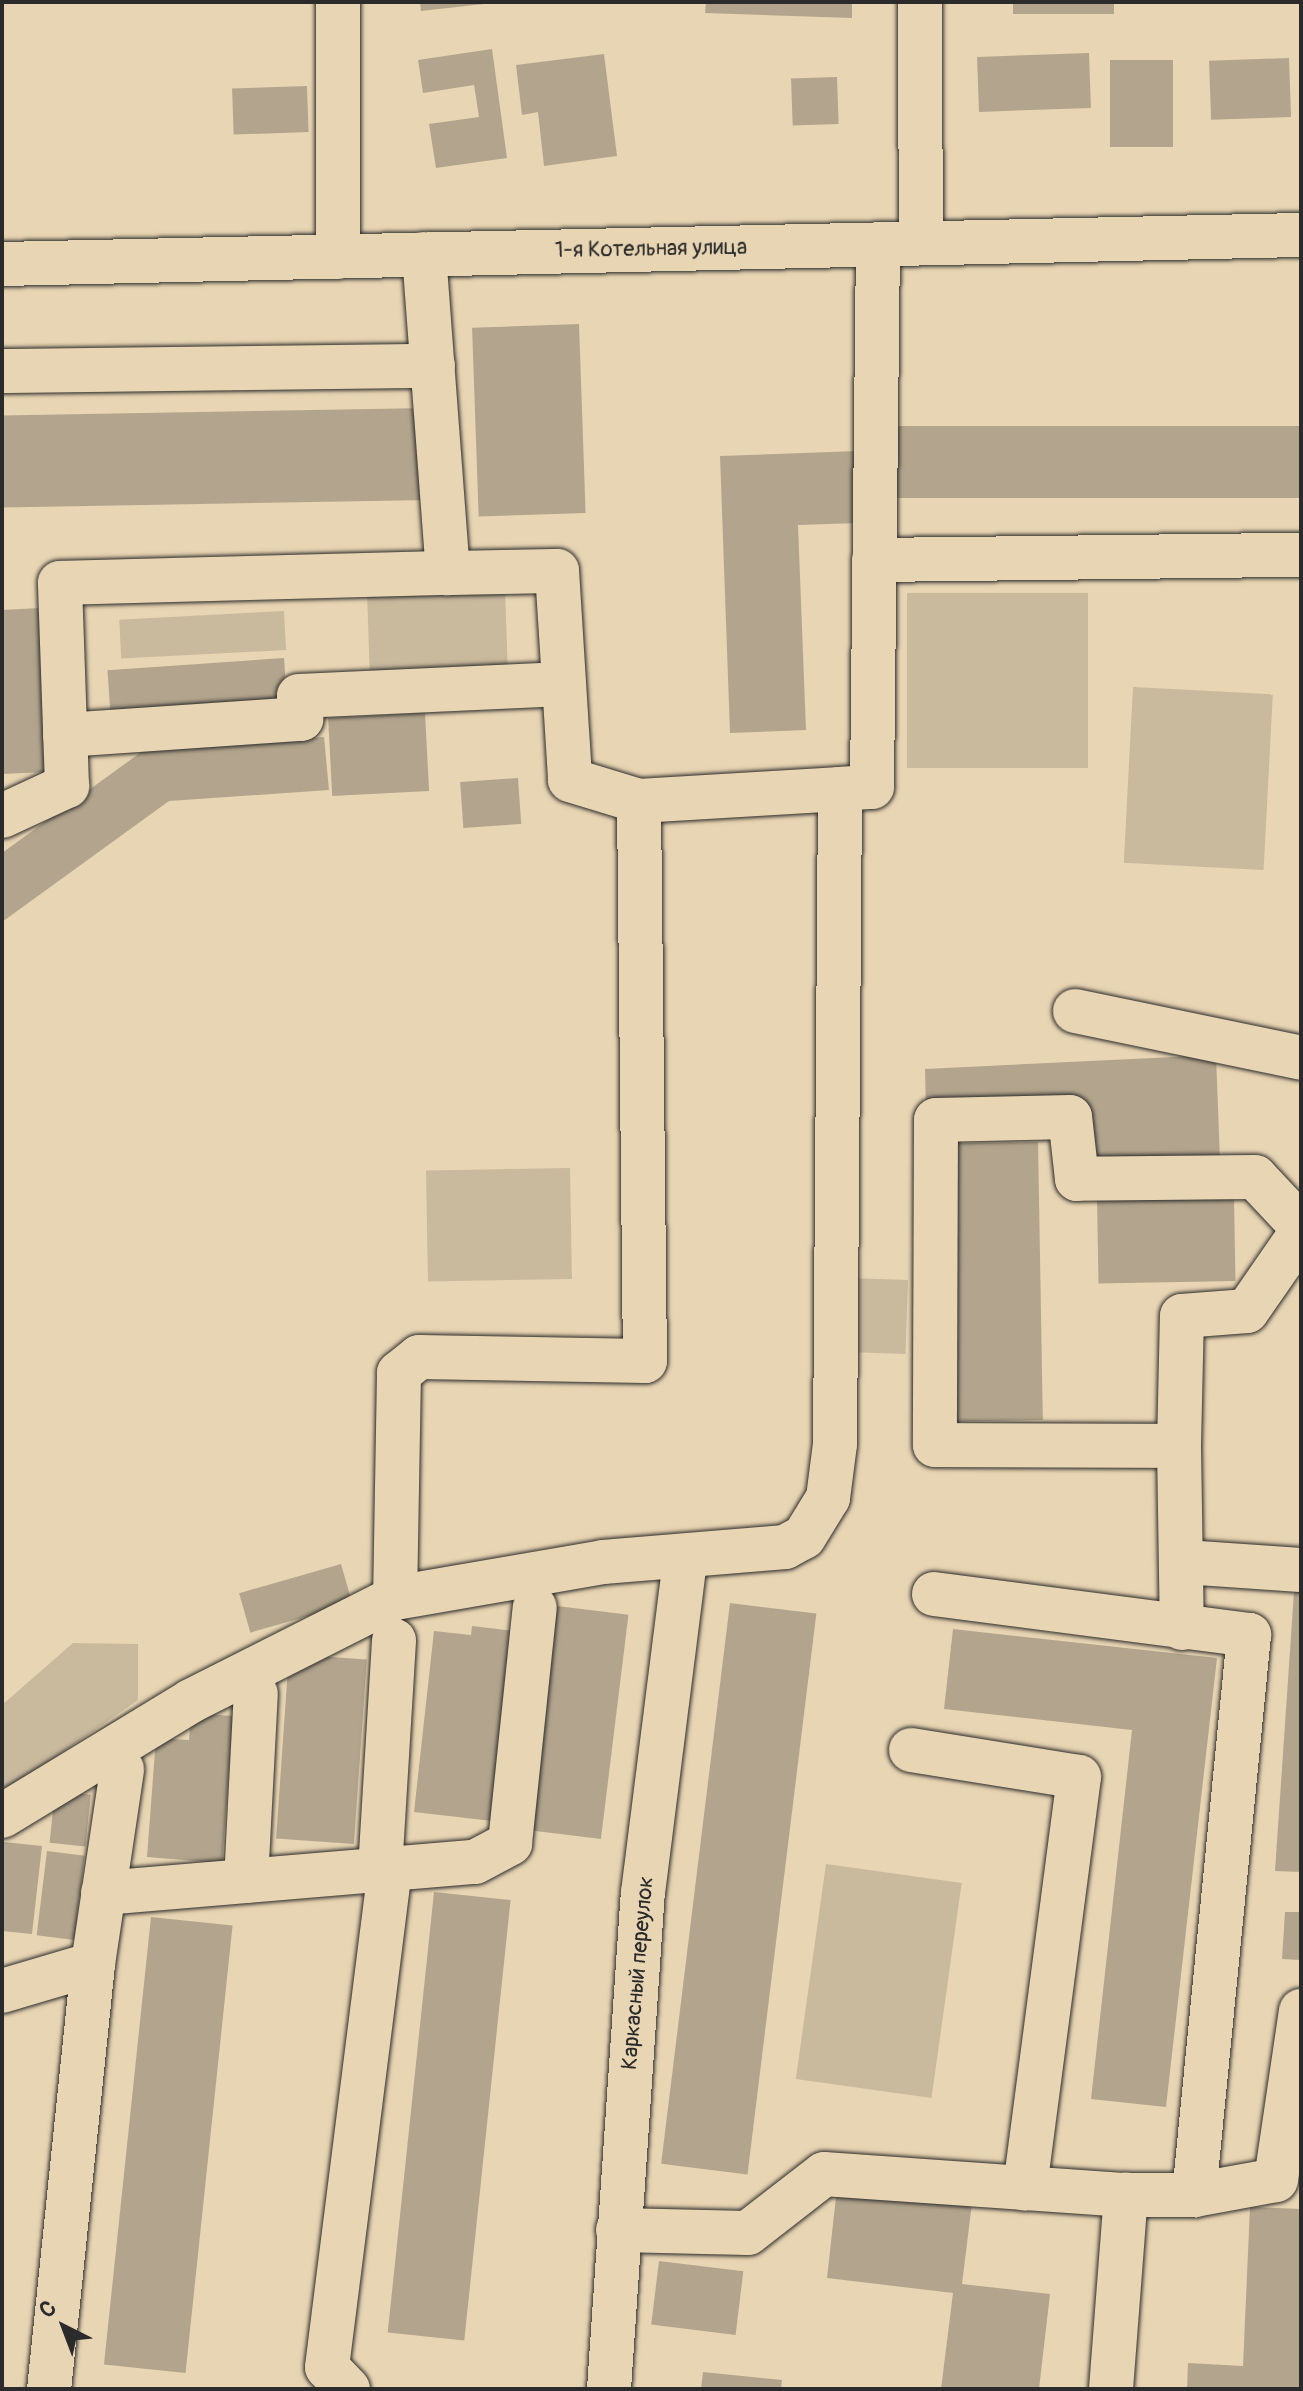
<!DOCTYPE html>
<html>
<head>
<meta charset="utf-8">
<style>
	body { margin:0 }
	#map { position:relative; width:1303px; height:2391px; overflow:hidden; background:#e8d5b3; font-family:Pangolin,sans-serif }
	div>[style] { position:absolute }
	[style*='--x'] { left:calc(var(--x)*1px); top:calc(var(--y)*1px); width:calc(var(--w)*1px); rotate:calc(var(--a)*1deg) }
	.green>* { inset:0; background:#c9b99d; transform-origin:0 0 }
	.building>* { inset:0; background:#b3a58d; transform-origin:0 0 }
	.roads { filter:drop-shadow(0 0 2px #2b2b2b) drop-shadow(0 0 2px #2b2b2b) }
	.minor>* { height:44px; margin:-22px; padding:0 22px; transform-origin:22px; border-radius:22px; background:#e8d5b3 }
	span { translate:-50% -50%; white-space:nowrap; text-align:center; line-height:1.15; -webkit-text-stroke:8px #e8d5b3; paint-order:stroke }
	.street-label { font-size:22px; color:#2b2b2b }
	.frame { position:absolute; inset:0; border:4px solid #2b2b2b; pointer-events:none }
	.north { position:absolute; left:24px; top:2287px; width:80px; height:80px; -webkit-text-stroke:6px #e8d5b3; paint-order:stroke; rotate:318deg; font-size:22px; font-weight:700; line-height:32px; text-align:center; color:#2b2b2b }
	.north::after { content:''; display:block; margin:auto; width:28px; height:36px; background:#2b2b2b; clip-path:polygon(50% 0,100% 100%,50% 72%,0 100%) }
</style>
</head>
<body>
<div id="map">
	<div class="green">
		<div style="left:505px;top:590px;width:76px;height:138px;rotate:88deg"></div>
		<div style="left:907px;top:593px;width:181px;height:175px"></div>
		<div style="left:284px;top:611px;width:39px;height:165px;rotate:87deg"></div>
		<div style="left:1133px;top:687px;width:140px;height:176px;rotate:3deg"></div>
		<div style="left:570px;top:1168px;width:111px;height:144px;rotate:89deg"></div>
		<div style="left:851px;top:1278px;width:57px;height:74px;rotate:2deg"></div>
		<div style="clip-path:polygon(73px 1643px,138px 1644px,138px 1700px,2px 1794px,2px 1705px)"></div>
		<div style="left:826px;top:1864px;width:137px;height:217px;rotate:8deg"></div>
	</div>
	<div class="building">
		<div style="clip-path:polygon(420px 2px,483px 2px,484px 4px,421px 11px)"></div>
		<div style="clip-path:polygon(706px 2px,852px 2px,852px 18px,705px 13px)"></div>
		<div style="left:1013px;top:2px;width:101px;height:12px"></div>
		<div style="clip-path:polygon(492px 49px,507px 158px,436px 168px,429px 124px,479px 117px,474px 85px,423px 93px,418px 60px)"></div>
		<div style="left:1089px;top:53px;width:55px;height:112px;rotate:88deg"></div>
		<div style="clip-path:polygon(604px 54px,617px 156px,544px 166px,538px 112px,522px 115px,516px 65px)"></div>
		<div style="left:1289px;top:58px;width:59px;height:80px;rotate:88deg"></div>
		<div style="left:1110px;top:60px;width:63px;height:87px"></div>
		<div style="left:837px;top:77px;width:47px;height:46px;rotate:88deg"></div>
		<div style="left:307px;top:86px;width:46px;height:75px;rotate:88deg"></div>
		<div style="left:579px;top:324px;width:189px;height:107px;rotate:88deg"></div>
		<div style="left:428px;top:408px;width:92px;height:426px;rotate:89deg"></div>
		<div style="left:1301px;top:426px;width:72px;height:421px;rotate:90deg"></div>
		<div style="clip-path:polygon(857px 451px,859px 523px,798px 525px,806px 730px,730px 733px,720px 456px)"></div>
		<div style="clip-path:polygon(40px 608px,47px 772px,2px 774px,2px 610px)"></div>
		<div style="left:284px;top:658px;width:49px;height:177px;rotate:86deg"></div>
		<div style="left:425px;top:713px;width:78px;height:97px;rotate:87deg"></div>
		<div style="clip-path:polygon(324px 737px,329px 790px,169px 801px,2px 922px,2px 853px,144px 750px)"></div>
		<div style="left:518px;top:778px;width:46px;height:58px;rotate:86deg"></div>
		<div style="clip-path:polygon(1216px 1055px,1220px 1160px,1087px 1166px,1084px 1105px,926px 1112px,925px 1069px)"></div>
		<div style="left:1038px;top:1142px;width:278px;height:87px;rotate:89deg"></div>
		<div style="left:1234px;top:1196px;width:85px;height:137px;rotate:89deg"></div>
		<div style="left:341px;top:1564px;width:41px;height:106px;rotate:74deg"></div>
		<div style="clip-path:polygon(1294px 1592px,1301px 1592px,1301px 1872px,1275px 1871px)"></div>
		<div style="left:730px;top:1603px;width:87px;height:565px;rotate:7deg"></div>
		<div style="left:557px;top:1606px;width:72px;height:226px;rotate:7deg"></div>
		<div style="clip-path:polygon(472px 1626px,514px 1631px,492px 1821px,414px 1812px,434px 1631px,471px 1635px)"></div>
		<div style="clip-path:polygon(953px 1629px,1217px 1658px,1166px 2107px,1091px 2099px,1132px 1730px,944px 1709px)"></div>
		<div style="left:289px;top:1654px;width:78px;height:185px;rotate:4deg"></div>
		<div style="clip-path:polygon(191px 1713px,233px 1716px,222px 1863px,147px 1857px,156px 1738px,189px 1740px)"></div>
		<div style="left:55px;top:1791px;width:36px;height:52px;rotate:6deg"></div>
		<div style="clip-path:polygon(4px 1842px,42px 1846px,32px 1934px,2px 1931px)"></div>
		<div style="left:47px;top:1851px;width:38px;height:85px;rotate:7deg"></div>
		<div style="left:434px;top:1892px;width:77px;height:443px;rotate:6deg"></div>
		<div style="clip-path:polygon(1285px 1912px,1301px 1912px,1301px 1960px,1282px 1959px)"></div>
		<div style="left:151px;top:1917px;width:82px;height:450px;rotate:6deg"></div>
		<div style="clip-path:polygon(837px 2188px,972px 2203px,962px 2284px,1050px 2294px,1039px 2389px,941px 2389px,953px 2293px,827px 2278px)"></div>
		<div style="clip-path:polygon(1250px 2207px,1301px 2209px,1301px 2389px,1187px 2389px,1188px 2363px,1243px 2366px)"></div>
		<div style="left:659px;top:2261px;width:85px;height:64px;rotate:7deg"></div>
		<div style="clip-path:polygon(703px 2372px,782px 2380px,781px 2389px,701px 2389px)"></div>
	</div>
	<div class="roads">
		<div class="minor">
			<div style="--x:920;--y:2;--w:241;--a:89.8"></div>
			<div style="--x:424;--y:254;--w:320;--a:85.7"></div>
			<div style="--x:448;--y:573;--w:109;--a:-1.1"></div>
			<div style="--x:557;--y:571;--w:209;--a:86.4"></div>
			<div style="--x:570;--y:780;--w:72;--a:16.9"></div>
			<div style="--x:338;--y:257;--w:255;--a:-90"></div>
			<div style="--x:2;--y:264;--w:1299;--a:-1.28"></div>
			<div style="--x:2;--y:371;--w:431;--a:-0.7"></div>
			<div style="--x:874;--y:560;--w:427;--a:-0.7"></div>
			<div style="--x:65;--y:735;--w:237;--a:-3.9"></div>
			<div style="--x:301;--y:719;--w:23;--a:-95"></div>
			<div style="--x:299;--y:696;--w:265;--a:-2.6"></div>
			<div style="--x:840;--y:789;--w:32;--a:-4"></div>
			<div style="--x:872;--y:787;--w:543;--a:-89.37"></div>
			<div style="--x:2;--y:816;--w:72;--a:-24.8"></div>
			<div style="--x:67;--y:786;--w:203;--a:-92"></div>
			<div style="--x:60;--y:583;--w:388;--a:-1.5"></div>
			<div style="--x:1075;--y:1011;--w:231;--a:11.7"></div>
			<div style="--x:1301;--y:1226;--w:67;--a:-133.2"></div>
			<div style="--x:1255;--y:1177;--w:178;--a:179.4"></div>
			<div style="--x:1077;--y:1179;--w:62;--a:-96.4"></div>
			<div style="--x:1070;--y:1117;--w:134;--a:178.7"></div>
			<div style="--x:936;--y:1120;--w:325;--a:90.2"></div>
			<div style="--x:935;--y:1445;--w:244;--a:0.2"></div>
			<div style="--x:1179;--y:1446;--w:130;--a:-88.7"></div>
			<div style="--x:1182;--y:1316;--w:65;--a:-4.4"></div>
			<div style="--x:1247;--y:1311;--w:95;--a:-55.3"></div>
			<div style="--x:1179;--y:1446;--w:182;--a:89.1"></div>
			<div style="--x:1184;--y:1562;--w:117;--a:3.9"></div>
			<div style="--x:934;--y:1594;--w:318;--a:7.4"></div>
			<div style="--x:1249;--y:1635;--w:563;--a:95.61"></div>
			<div style="--x:911;--y:1750;--w:170;--a:9.1"></div>
			<div style="--x:1079;--y:1777;--w:415;--a:97.5"></div>
			<div style="--x:2;--y:1816;--w:221;--a:-31.3"></div>
			<div style="--x:191;--y:1701;--w:229;--a:-26.8"></div>
			<div style="--x:395;--y:1598;--w:211;--a:-9.8"></div>
			<div style="--x:603;--y:1562;--w:183;--a:-4.7"></div>
			<div style="--x:785;--y:1547;--w:21;--a:-28"></div>
			<div style="--x:804;--y:1537;--w:46;--a:-58.4"></div>
			<div style="--x:828;--y:1498;--w:54;--a:-82.6"></div>
			<div style="--x:835;--y:1444;--w:655;--a:-89.56"></div>
			<div style="--x:840;--y:789;--w:201;--a:176.6"></div>
			<div style="--x:639;--y:801;--w:560;--a:89.39"></div>
			<div style="--x:645;--y:1361;--w:226;--a:-179"></div>
			<div style="--x:419;--y:1357;--w:26;--a:141"></div>
			<div style="--x:399;--y:1373;--w:225;--a:91"></div>
			<div style="--x:380;--y:1870;--w:230;--a:-86.5"></div>
			<div style="--x:246;--y:1881;--w:188;--a:-87"></div>
			<div style="--x:103;--y:1893;--w:373;--a:-4.8"></div>
			<div style="--x:475;--y:1862;--w:40;--a:-28"></div>
			<div style="--x:510;--y:1843;--w:237;--a:-84"></div>
			<div style="--x:93;--y:1964;--w:197;--a:-81.5"></div>
			<div style="--x:2;--y:1991;--w:95;--a:-16.5"></div>
			<div style="--x:93;--y:1964;--w:427;--a:95.9"></div>
			<div style="--x:618;--y:2230;--w:130;--a:1.3"></div>
			<div style="--x:748;--y:2233;--w:96;--a:-37.8"></div>
			<div style="--x:824;--y:2174;--w:303;--a:4"></div>
			<div style="--x:1126;--y:2195;--w:68;--a:0"></div>
			<div style="--x:1194;--y:2195;--w:83;--a:-10.4"></div>
			<div style="--x:1276;--y:2180;--w:171;--a:-81.6"></div>
			<div style="--x:348;--y:2389;--w:30;--a:-134"></div>
			<div style="--x:327;--y:2367;--w:502;--a:-82.79"></div>
			<div style="--x:609;--y:2389;--w:497;--a:-86.1"></div>
			<div style="--x:643;--y:1893;--w:337;--a:-82.8"></div>
			<div style="--x:1111;--y:2389;--w:195;--a:-85.6"></div>
		</div>
	</div>
	<div class="street-label">
		<span style="left:651px;top:249px;rotate:-1deg">1-я Котельная улица</span>
		<span style="left:638px;top:1973px;rotate:-85deg">Каркасный переулок</span>
	</div>
	<div class="frame"></div>
	<div class="north">С</div>
</div>
</body>
</html>
